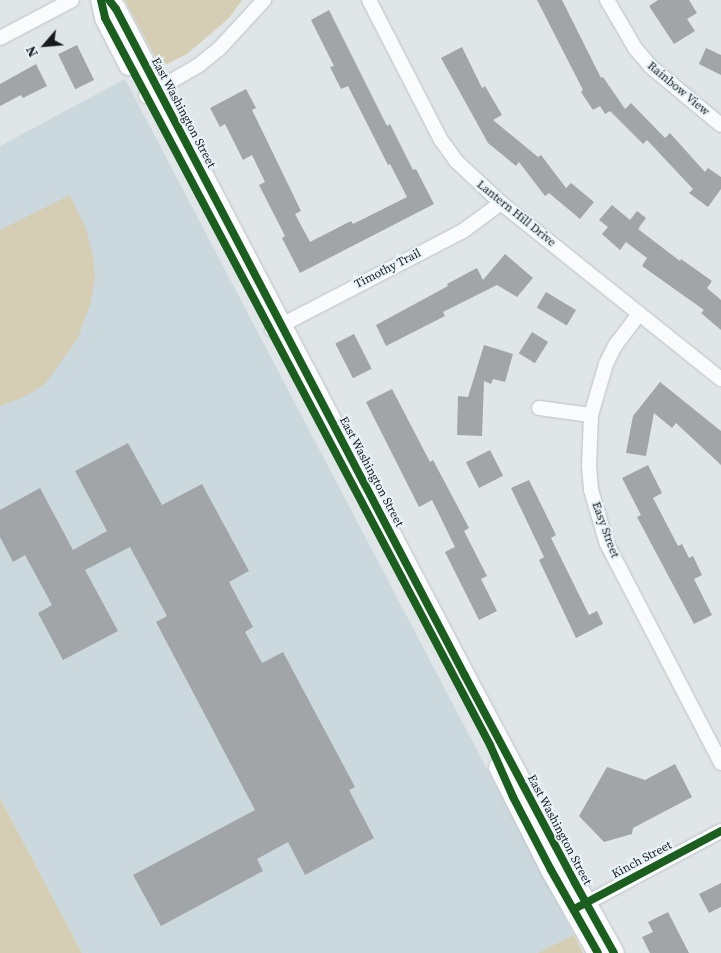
<!DOCTYPE html>
<html>
<head>
<meta charset="utf-8">
<style>
	body { margin:0 }
	#map { position:relative; width:721px; height:953px; overflow:hidden; background:#e0e5e8; font-family:"Source Serif 4",serif }
	div>[style] { position:absolute }
	[style*='--x'] { left:calc(var(--x)*1px); top:calc(var(--y)*1px); width:calc(var(--w)*1px); rotate:calc(var(--a)*1deg) }
	.built>* { inset:0; background:#cbd8de }
	.green>* { inset:0; background:#d6ceb4 }
	.building>* { inset:0; background:#a1a5a7; transform-origin:0 0 }
	.roads { filter:drop-shadow(0 0 1px #bec2c4) drop-shadow(0 0 1px #bec2c4) }
	.street>* { height:14px; margin:-7px; padding:0 7px; transform-origin:7px; border-radius:7px; background:#fafbfc }
	.secondary>* { height:20px; margin:-10px; padding:0 10px; transform-origin:10px; border-radius:10px; background:#fafbfc }
	.cycleway>* { height:8px; margin:-4px; padding:0 4px; transform-origin:4px; border-radius:4px; background:#1b5e20 }
	span { translate:-50% -50%; white-space:nowrap; text-align:center; line-height:1.15; -webkit-text-stroke:4px #e9f4f9; paint-order:stroke }
	.street-label { font-size:12px; color:#171b1c }
	.north { position:absolute; left:20px; top:20px; width:50px; height:50px; -webkit-text-stroke:4px #e9f4f9; paint-order:stroke; rotate:243deg; font-size:14px; font-weight:700; line-height:20px; text-align:center; color:#171b1c }
	.north::after { content:''; display:block; margin:auto; width:18px; height:22px; background:#171b1c; clip-path:polygon(50% 0,100% 100%,50% 72%,0 100%) }
</style>
</head>
<body>
<div id="map">
	<div class="built">
		<div style="clip-path:polygon(125px 79px,574px 935px,537px 953px,82px 953px,0 798px,0 146px)"></div>
	</div>
	<div class="green">
		<div style="clip-path:polygon(125px 0,242px 0,229px 18px,187px 54px,167px 64px,155px 57px)"></div>
		<div style="clip-path:polygon(70px 195px,86px 229px,93px 256px,95px 278px,91px 302px,78px 338px,45px 384px,26px 396px,0 406px,0 230px)"></div>
		<div style="clip-path:polygon(0 798px,82px 953px,0 953px)"></div>
		<div style="clip-path:polygon(574px 935px,583px 953px,537px 953px)"></div>
	</div>
	<div class="building">
		<div style="clip-path:polygon(537px 0,562px 0,601px 78px,603px 77px,625px 109px,631px 103px,665px 138px,670px 133px,705px 172px,708px 168px,721px 177px,721px 189px,708px 207px,689px 193px,693px 189px,647px 140px,643px 144px,610px 111px,605px 114px,600px 106px,593px 110px,581px 92px,583px 90px)"></div>
		<div style="clip-path:polygon(658px 0,689px 0,697px 13px,687px 19px,695px 31px,674px 44px,649px 6px)"></div>
		<div style="clip-path:polygon(329px 10px,387px 126px,390px 124px,413px 170px,416px 169px,434px 204px,300px 273px,282px 238px,285px 236px,259px 185px,265px 182px,252px 155px,243px 160px,225px 124px,220px 127px,210px 108px,246px 89px,256px 108px,252px 110px,301px 211px,295px 214px,310px 242px,351px 221px,353px 224px,407px 197px,390px 164px,388px 165px,348px 86px,341px 89px,330px 67px,334px 66px,311px 20px)"></div>
		<div style="left:77px;top:45px;width:39px;height:21px;rotate:64deg"></div>
		<div style="clip-path:polygon(462px 47px,482px 88px,485px 86px,502px 115px,493px 120px,538px 157px,541px 155px,566px 188px,571px 183px,594px 202px,580px 219px,549px 193px,545px 196px,519px 162px,516px 166px,488px 143px,441px 58px)"></div>
		<div style="clip-path:polygon(706px 48px,721px 55px,721px 75px,699px 64px)"></div>
		<div style="clip-path:polygon(36px 64px,47px 86px,23px 98px,21px 95px,0 106px,0 84px)"></div>
		<div style="clip-path:polygon(612px 205px,630px 220px,637px 211px,646px 218px,638px 229px,680px 261px,681px 259px,712px 281px,707px 288px,721px 300px,721px 330px,701px 313px,704px 310px,642px 266px,647px 258px,626px 242px,620px 250px,602px 234px,608px 227px,599px 220px)"></div>
		<div style="clip-path:polygon(505px 254px,533px 278px,517px 297px,497px 285px,443px 312px,445px 316px,386px 346px,376px 325px,448px 286px,447px 284px,477px 268px,483px 280px)"></div>
		<div style="left:546px;top:292px;width:35px;height:18px;rotate:31deg"></div>
		<div style="left:532px;top:332px;width:19px;height:25px;rotate:32deg"></div>
		<div style="left:354px;top:334px;width:39px;height:21px;rotate:63deg"></div>
		<div style="clip-path:polygon(484px 345px,513px 354px,505px 382px,493px 379px,491px 384px,484px 381px,482px 436px,457px 435px,458px 396px,468px 397px)"></div>
		<div style="clip-path:polygon(660px 382px,721px 431px,721px 465px,676px 423px,672px 428px,654px 413px,646px 456px,626px 453px,633px 416px)"></div>
		<div style="clip-path:polygon(392px 389px,430px 462px,433px 460px,469px 528px,464px 531px,487px 576px,481px 579px,497px 611px,479px 620px,445px 552px,455px 547px,432px 500px,419px 507px,366px 402px)"></div>
		<div style="clip-path:polygon(128px 443px,162px 505px,202px 484px,249px 571px,229px 582px,253px 627px,245px 632px,262px 663px,283px 652px,355px 787px,349px 790px,374px 838px,305px 875px,288px 842px,257px 859px,263px 871px,161px 926px,133px 875px,255px 810px,156px 622px,167px 616px,130px 547px,85px 570px,118px 631px,63px 660px,38px 613px,52px 605px,25px 555px,13px 562px,0 537px,0 510px,40px 488px,73px 550px,107px 531px,75px 471px)"></div>
		<div style="left:490px;top:450px;width:29px;height:27px;rotate:63deg"></div>
		<div style="clip-path:polygon(648px 465px,662px 493px,653px 498px,678px 546px,682px 544px,689px 558px,693px 556px,702px 575px,694px 579px,712px 615px,694px 624px,637px 517px,641px 515px,622px 478px)"></div>
		<div style="clip-path:polygon(529px 480px,556px 535px,551px 538px,589px 615px,597px 611px,603px 624px,576px 638px,539px 560px,544px 557px,511px 488px)"></div>
		<div style="clip-path:polygon(675px 764px,692px 797px,633px 828px,632px 834px,604px 842px,579px 816px,607px 767px,645px 780px)"></div>
		<div style="clip-path:polygon(721px 883px,721px 907px,709px 913px,699px 894px)"></div>
		<div style="clip-path:polygon(668px 912px,689px 953px,650px 953px,642px 937px,653px 932px,648px 922px)"></div>
	</div>
	<div class="roads">
		<div class="street">
			<div style="--x:369;--y:0;--w:157;--a:62.8"></div>
			<div style="--x:441;--y:140;--w:26;--a:54"></div>
			<div style="--x:456;--y:161;--w:62;--a:43"></div>
			<div style="--x:501;--y:203;--w:282;--a:38.7"></div>
			<div style="--x:607;--y:0;--w:56;--a:59.7"></div>
			<div style="--x:635;--y:48;--w:23;--a:50"></div>
			<div style="--x:650;--y:66;--w:92;--a:39.7"></div>
			<div style="--x:0;--y:38;--w:81;--a:-27.8"></div>
			<div style="--x:146;--y:96;--w:61;--a:-30.3"></div>
			<div style="--x:199;--y:65;--w:26;--a:-39"></div>
			<div style="--x:219;--y:49;--w:67;--a:-47.4"></div>
			<div style="--x:639;--y:314;--w:38;--a:127"></div>
			<div style="--x:616;--y:344;--w:22;--a:117"></div>
			<div style="--x:606;--y:364;--w:53;--a:106.4"></div>
			<div style="--x:591;--y:415;--w:51;--a:92.2"></div>
			<div style="--x:589;--y:466;--w:24;--a:85"></div>
			<div style="--x:591;--y:490;--w:56;--a:73.5"></div>
			<div style="--x:607;--y:544;--w:247;--a:62.5"></div>
			<div style="--x:272;--y:330;--w:215;--a:-27.4"></div>
			<div style="--x:463;--y:231;--w:47;--a:-36.4"></div>
			<div style="--x:539;--y:408;--w:52;--a:7.7"></div>
			<div style="--x:579;--y:907;--w:161;--a:-28.2"></div>
		</div>
		<div class="secondary">
			<div style="--x:101;--y:0;--w:18;--a:77"></div>
			<div style="--x:105;--y:18;--w:53;--a:62.9"></div>
			<div style="--x:109;--y:0;--w:11;--a:52"></div>
			<div style="--x:116;--y:9;--w:753;--a:62.38"></div>
			<div style="--x:465;--y:676;--w:234;--a:62"></div>
			<div style="--x:575;--y:883;--w:80;--a:60.9"></div>
			<div style="--x:499;--y:767;--w:115;--a:63.2"></div>
			<div style="--x:551;--y:870;--w:95;--a:60.5"></div>
		</div>
	</div>
	<div class="cycleway">
		<div style="--x:101;--y:0;--w:18;--a:77"></div>
		<div style="--x:105;--y:18;--w:634;--a:62.06"></div>
		<div style="--x:402;--y:578;--w:189;--a:62.2"></div>
		<div style="--x:490;--y:745;--w:57;--a:66.1"></div>
		<div style="--x:513;--y:797;--w:82;--a:62.5"></div>
		<div style="--x:551;--y:870;--w:95;--a:60.5"></div>
		<div style="--x:109;--y:0;--w:11;--a:52"></div>
		<div style="--x:116;--y:9;--w:753;--a:62.38"></div>
		<div style="--x:465;--y:676;--w:234;--a:62"></div>
		<div style="--x:575;--y:883;--w:80;--a:60.9"></div>
		<div style="--x:578;--y:907;--w:162;--a:-28"></div>
	</div>
	<div class="street-label">
		<span style="left:678px;top:89px;rotate:40deg">Rainbow View</span>
		<span style="left:183px;top:113px;rotate:62deg">East Washington Street</span>
		<span style="left:516px;top:214px;rotate:39deg">Lantern Hill Drive</span>
		<span style="left:388px;top:269px;rotate:-27deg">Timothy Trail</span>
		<span style="left:371px;top:472px;rotate:62deg">East Washington Street</span>
		<span style="left:605px;top:530px;rotate:70deg">Easy Street</span>
		<span style="left:559px;top:830px;rotate:62deg">East Washington Street</span>
		<span style="left:642px;top:860px;rotate:-28deg">Kinch Street</span>
	</div>
	<div class="north">N</div>
</div>
</body>
</html>
